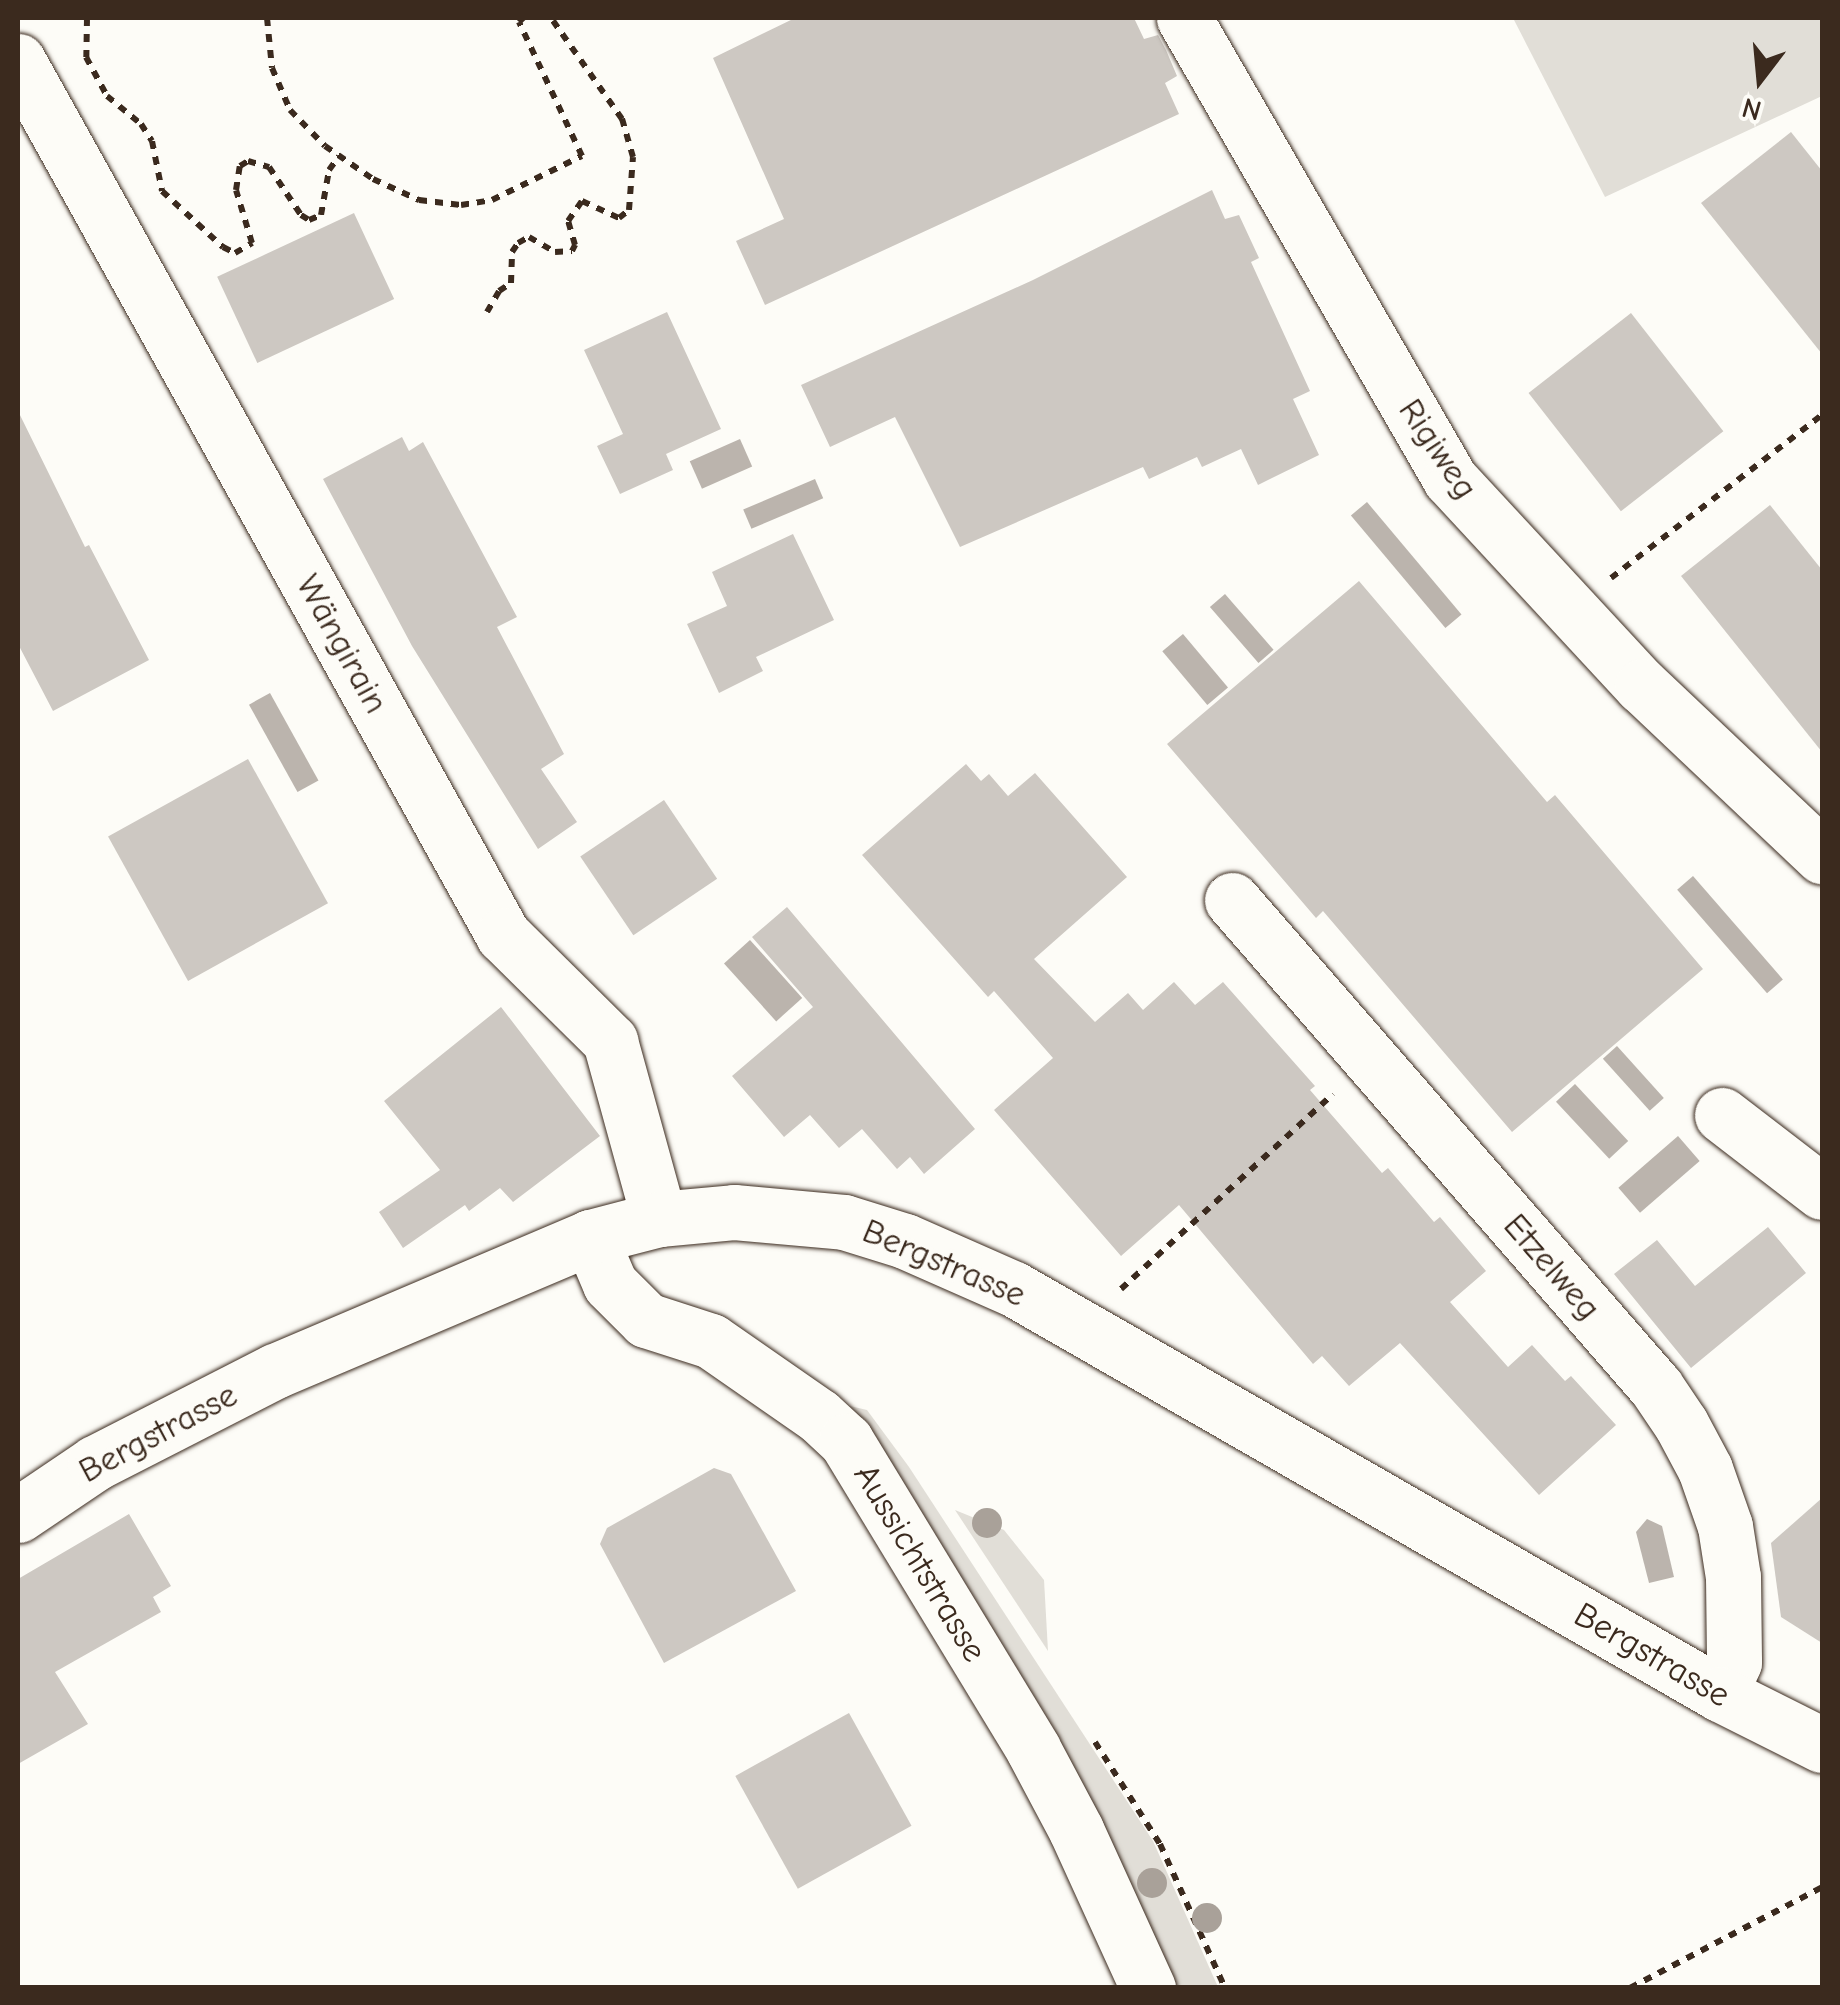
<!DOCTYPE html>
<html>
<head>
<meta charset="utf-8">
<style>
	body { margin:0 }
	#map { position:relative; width:1840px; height:2005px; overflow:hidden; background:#fdfcf7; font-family:"Comic Neue",sans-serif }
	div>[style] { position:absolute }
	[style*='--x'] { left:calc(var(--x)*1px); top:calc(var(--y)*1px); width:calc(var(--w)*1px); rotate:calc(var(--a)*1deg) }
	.green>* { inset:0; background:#e1ded7 }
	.water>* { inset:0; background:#bbb4ad; transform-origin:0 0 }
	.building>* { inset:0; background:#cdc8c2; transform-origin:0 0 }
	.path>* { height:6px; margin-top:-3px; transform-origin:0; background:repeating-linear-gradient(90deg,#3b2a1e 0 8px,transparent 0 16px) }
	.roads { filter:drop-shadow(0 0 2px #3b2a1e) drop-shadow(0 0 2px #3b2a1e) }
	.street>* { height:55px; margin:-27.5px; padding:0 27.5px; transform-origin:27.5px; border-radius:27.5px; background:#fdfcf7 }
	.secondary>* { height:55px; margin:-27.5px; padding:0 27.5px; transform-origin:27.5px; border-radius:27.5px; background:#fdfcf7 }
	.trees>* { width:30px; height:30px; margin:-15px; border-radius:50%; background:#a9a199 }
	span { translate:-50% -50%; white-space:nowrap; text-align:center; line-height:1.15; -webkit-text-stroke:8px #fdfcf7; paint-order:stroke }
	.street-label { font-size:35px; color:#3b2a1e }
	.frame { position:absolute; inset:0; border:20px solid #3b2a1e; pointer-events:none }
	.north { position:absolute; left:1710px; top:30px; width:100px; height:100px; -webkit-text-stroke:8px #fdfcf7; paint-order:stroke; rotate:196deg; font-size:28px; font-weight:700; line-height:40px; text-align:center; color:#3b2a1e }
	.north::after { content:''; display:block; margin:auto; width:35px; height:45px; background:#3b2a1e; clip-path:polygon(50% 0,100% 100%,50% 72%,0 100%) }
</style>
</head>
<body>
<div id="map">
	<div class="green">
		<div style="clip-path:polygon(1513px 18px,1822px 18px,1822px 96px,1605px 197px)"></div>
		<div style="clip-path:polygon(850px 1406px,867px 1410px,909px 1467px,1153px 1841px,1218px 1987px,1171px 1987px,843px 1411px)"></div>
		<div style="clip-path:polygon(955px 1510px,1004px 1530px,1044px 1580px,1048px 1651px)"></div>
	</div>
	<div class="water">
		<div style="left:740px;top:439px;width:30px;height:55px;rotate:66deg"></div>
		<div style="left:815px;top:479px;width:21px;height:78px;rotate:67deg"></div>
		<div style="left:1367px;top:502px;width:147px;height:21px;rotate:50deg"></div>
		<div style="left:1225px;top:594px;width:74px;height:20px;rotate:49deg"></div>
		<div style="left:1183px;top:634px;width:70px;height:27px;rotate:50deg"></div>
		<div style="left:270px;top:693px;width:100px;height:24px;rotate:61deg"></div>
		<div style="left:1693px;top:876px;width:137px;height:21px;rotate:49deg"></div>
		<div style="left:750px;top:940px;width:78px;height:35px;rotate:48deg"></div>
		<div style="left:1617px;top:1046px;width:70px;height:19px;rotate:48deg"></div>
		<div style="left:1575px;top:1084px;width:78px;height:26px;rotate:47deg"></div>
		<div style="left:1678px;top:1136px;width:33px;height:79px;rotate:49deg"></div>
		<div style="clip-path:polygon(1647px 1519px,1662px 1526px,1674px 1577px,1649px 1583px,1636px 1532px)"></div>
	</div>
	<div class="building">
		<div style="clip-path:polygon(795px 18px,1134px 18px,1144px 39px,1158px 35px,1166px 50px,1177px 76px,1165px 83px,1179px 114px,765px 305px,736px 241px,784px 219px,713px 58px)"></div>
		<div style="clip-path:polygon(1791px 132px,1822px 171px,1822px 354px,1701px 203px)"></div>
		<div style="clip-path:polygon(1212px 190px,1225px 219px,1239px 215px,1259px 258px,1251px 262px,1310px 391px,1293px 399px,1319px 455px,1258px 485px,1241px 449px,1202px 467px,1197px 457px,1149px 479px,1143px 467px,960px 547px,895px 417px,830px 447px,801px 385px,1033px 280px)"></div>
		<div style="left:354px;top:213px;width:95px;height:151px;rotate:65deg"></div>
		<div style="clip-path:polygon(667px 312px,721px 429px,666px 454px,673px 470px,620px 494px,597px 446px,623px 434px,584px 350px)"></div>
		<div style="left:1631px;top:313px;width:150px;height:130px;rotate:52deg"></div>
		<div style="clip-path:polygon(18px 411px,85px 547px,89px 545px,149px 660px,53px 711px,18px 644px)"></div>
		<div style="clip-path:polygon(402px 437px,409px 451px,423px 442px,517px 617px,497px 627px,564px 754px,541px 769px,577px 822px,538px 849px,412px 646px,323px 479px)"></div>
		<div style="clip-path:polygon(1770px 505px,1822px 570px,1822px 752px,1681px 576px)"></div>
		<div style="clip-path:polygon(793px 534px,834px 620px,756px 657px,763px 671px,719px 693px,687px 624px,727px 606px,712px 572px)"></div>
		<div style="clip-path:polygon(1359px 581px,1547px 802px,1555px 795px,1703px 969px,1512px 1132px,1323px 911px,1316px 918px,1167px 744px)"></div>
		<div style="left:248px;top:759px;width:165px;height:160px;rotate:61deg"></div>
		<div style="clip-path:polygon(966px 764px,981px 781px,989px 774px,1008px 796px,1035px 773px,1127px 877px,1034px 959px,1095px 1022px,1128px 993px,1143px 1010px,1174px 982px,1195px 1005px,1223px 982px,1315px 1086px,1310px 1090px,1382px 1173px,1388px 1168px,1434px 1222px,1440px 1217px,1486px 1271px,1450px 1302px,1508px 1367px,1532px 1345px,1565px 1381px,1571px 1376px,1616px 1425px,1539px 1495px,1400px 1343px,1349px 1386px,1322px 1356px,1313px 1364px,1179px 1205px,1121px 1256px,994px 1110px,1053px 1058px,994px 991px,988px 997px,862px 855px)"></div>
		<div style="left:664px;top:800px;width:95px;height:101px;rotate:56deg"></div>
		<div style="clip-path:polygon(787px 907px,975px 1129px,924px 1174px,910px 1157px,897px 1169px,862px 1129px,839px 1148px,810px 1115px,784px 1137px,732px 1076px,813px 1007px,752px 937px)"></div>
		<div style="clip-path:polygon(501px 1007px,600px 1136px,513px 1202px,500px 1188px,469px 1211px,465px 1205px,403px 1248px,379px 1212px,440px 1170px,384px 1101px)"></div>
		<div style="clip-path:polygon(1768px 1227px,1806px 1273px,1691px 1368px,1614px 1274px,1657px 1240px,1695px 1286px)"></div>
		<div style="clip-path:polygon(714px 1468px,731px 1474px,796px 1591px,664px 1663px,600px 1544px,607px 1528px)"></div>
		<div style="clip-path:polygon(1822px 1498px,1822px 1643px,1781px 1617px,1771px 1543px)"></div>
		<div style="clip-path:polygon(129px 1514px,171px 1586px,153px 1597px,161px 1612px,55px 1672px,88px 1724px,18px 1764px,18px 1579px)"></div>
		<div style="left:849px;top:1713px;width:129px;height:130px;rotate:61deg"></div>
	</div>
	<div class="path">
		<div style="--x:87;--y:18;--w:39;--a:91"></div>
		<div style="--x:86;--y:57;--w:44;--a:61.7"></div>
		<div style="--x:107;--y:96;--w:44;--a:39.5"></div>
		<div style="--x:141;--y:124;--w:20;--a:57"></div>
		<div style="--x:152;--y:141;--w:51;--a:78.7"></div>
		<div style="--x:162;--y:191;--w:83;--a:42.6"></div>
		<div style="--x:223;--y:247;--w:13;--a:27"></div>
		<div style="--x:235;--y:253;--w:20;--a:-30"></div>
		<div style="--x:252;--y:243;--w:55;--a:-106.8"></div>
		<div style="--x:236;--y:190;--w:24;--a:-81"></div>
		<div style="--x:240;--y:166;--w:9;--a:-32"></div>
		<div style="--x:248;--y:161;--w:22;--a:16"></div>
		<div style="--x:269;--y:167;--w:58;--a:56.3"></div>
		<div style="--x:301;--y:215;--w:9;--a:32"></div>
		<div style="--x:309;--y:220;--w:13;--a:-23"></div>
		<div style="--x:321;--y:215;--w:46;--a:-79.9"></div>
		<div style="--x:329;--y:170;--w:17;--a:-54"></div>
		<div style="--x:267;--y:18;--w:50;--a:84.3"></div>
		<div style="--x:272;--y:68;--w:46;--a:66.8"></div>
		<div style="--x:290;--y:110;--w:50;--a:45.8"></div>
		<div style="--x:325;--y:146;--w:58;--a:34.5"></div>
		<div style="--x:373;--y:179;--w:51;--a:24.5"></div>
		<div style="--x:419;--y:200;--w:42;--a:6.8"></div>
		<div style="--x:461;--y:205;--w:31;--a:-9"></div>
		<div style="--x:492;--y:200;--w:100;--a:-26.1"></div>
		<div style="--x:582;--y:156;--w:148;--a:-115.2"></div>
		<div style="--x:519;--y:22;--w:6;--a:-45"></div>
		<div style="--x:487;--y:312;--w:24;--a:-60"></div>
		<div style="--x:499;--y:291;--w:14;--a:-34"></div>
		<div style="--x:511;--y:283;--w:31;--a:-88"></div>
		<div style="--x:512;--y:252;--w:11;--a:-56"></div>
		<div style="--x:518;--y:243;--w:13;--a:-29"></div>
		<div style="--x:529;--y:237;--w:30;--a:30"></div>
		<div style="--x:555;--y:252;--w:17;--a:-3"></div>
		<div style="--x:572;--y:251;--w:7;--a:-63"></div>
		<div style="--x:575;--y:245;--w:25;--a:-106"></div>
		<div style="--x:568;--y:221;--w:24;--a:-55"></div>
		<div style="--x:582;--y:201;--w:41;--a:24.7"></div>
		<div style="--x:619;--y:218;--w:13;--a:-39"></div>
		<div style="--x:629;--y:210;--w:53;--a:-85.7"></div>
		<div style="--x:633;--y:157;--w:40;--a:-106"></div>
		<div style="--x:622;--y:119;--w:120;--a:-125.1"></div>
		<div style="--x:1611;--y:578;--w:267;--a:-37.7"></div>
		<div style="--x:1121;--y:1289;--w:288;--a:-42.6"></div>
		<div style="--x:1095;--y:1742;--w:121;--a:57.5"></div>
		<div style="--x:1160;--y:1844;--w:158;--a:65.7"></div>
		<div style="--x:1630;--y:1988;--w:217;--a:-27.7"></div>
	</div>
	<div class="roads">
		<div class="street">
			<div style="--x:1184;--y:18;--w:532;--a:60.01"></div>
			<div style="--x:1450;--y:479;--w:282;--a:47.2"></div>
			<div style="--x:1642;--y:686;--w:248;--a:43.4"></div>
			<div style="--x:18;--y:61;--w:1000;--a:60.97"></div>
			<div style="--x:503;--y:935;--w:151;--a:44.7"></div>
			<div style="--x:610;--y:1041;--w:185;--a:74.6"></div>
			<div style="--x:1232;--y:900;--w:646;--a:48.96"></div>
			<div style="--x:1656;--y:1387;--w:45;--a:56"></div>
			<div style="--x:1681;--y:1424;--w:51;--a:61.9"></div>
			<div style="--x:1705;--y:1469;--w:60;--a:70.7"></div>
			<div style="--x:1725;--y:1526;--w:52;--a:81.1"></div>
			<div style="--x:1733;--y:1577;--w:85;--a:89.3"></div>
			<div style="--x:1734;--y:1662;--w:35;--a:114"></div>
			<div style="--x:1722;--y:1115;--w:126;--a:37.6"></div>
			<div style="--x:590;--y:1237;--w:51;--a:66.9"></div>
			<div style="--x:610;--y:1284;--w:51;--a:45"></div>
			<div style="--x:646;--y:1320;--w:68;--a:17.9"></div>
			<div style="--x:711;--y:1341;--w:131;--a:34.8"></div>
			<div style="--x:819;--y:1416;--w:37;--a:43"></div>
			<div style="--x:846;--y:1441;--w:360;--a:58.7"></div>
			<div style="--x:1033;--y:1749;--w:92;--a:62"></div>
			<div style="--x:1076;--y:1830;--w:174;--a:65.5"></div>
		</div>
		<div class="secondary">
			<div style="--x:18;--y:1515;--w:93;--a:-34"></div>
			<div style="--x:95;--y:1463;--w:202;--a:-27.1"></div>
			<div style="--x:275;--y:1371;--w:342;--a:-23"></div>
			<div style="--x:590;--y:1237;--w:71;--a:-14.6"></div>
			<div style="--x:659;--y:1219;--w:75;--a:-5.3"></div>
			<div style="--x:734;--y:1212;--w:110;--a:5.2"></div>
			<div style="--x:844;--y:1222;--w:64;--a:17.3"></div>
			<div style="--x:905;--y:1241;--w:119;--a:23.8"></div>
			<div style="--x:1014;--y:1289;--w:814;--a:29.84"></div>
			<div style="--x:1720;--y:1694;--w:114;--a:26.6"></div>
		</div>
	</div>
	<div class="trees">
		<div style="left:987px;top:1523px"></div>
		<div style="left:1152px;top:1883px"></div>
		<div style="left:1207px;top:1918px"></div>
	</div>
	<div class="street-label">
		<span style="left:1438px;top:449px;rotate:56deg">Rigiweg</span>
		<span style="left:342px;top:644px;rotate:61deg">Wängirain</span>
		<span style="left:944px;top:1263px;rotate:23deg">Bergstrasse</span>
		<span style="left:1552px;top:1267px;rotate:49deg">Etzelweg</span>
		<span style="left:158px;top:1433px;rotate:-28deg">Bergstrasse</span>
		<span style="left:920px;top:1563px;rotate:59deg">Aussichtstrasse</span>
		<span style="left:1652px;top:1655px;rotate:30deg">Bergstrasse</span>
	</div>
	<div class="frame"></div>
	<div class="north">N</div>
</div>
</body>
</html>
